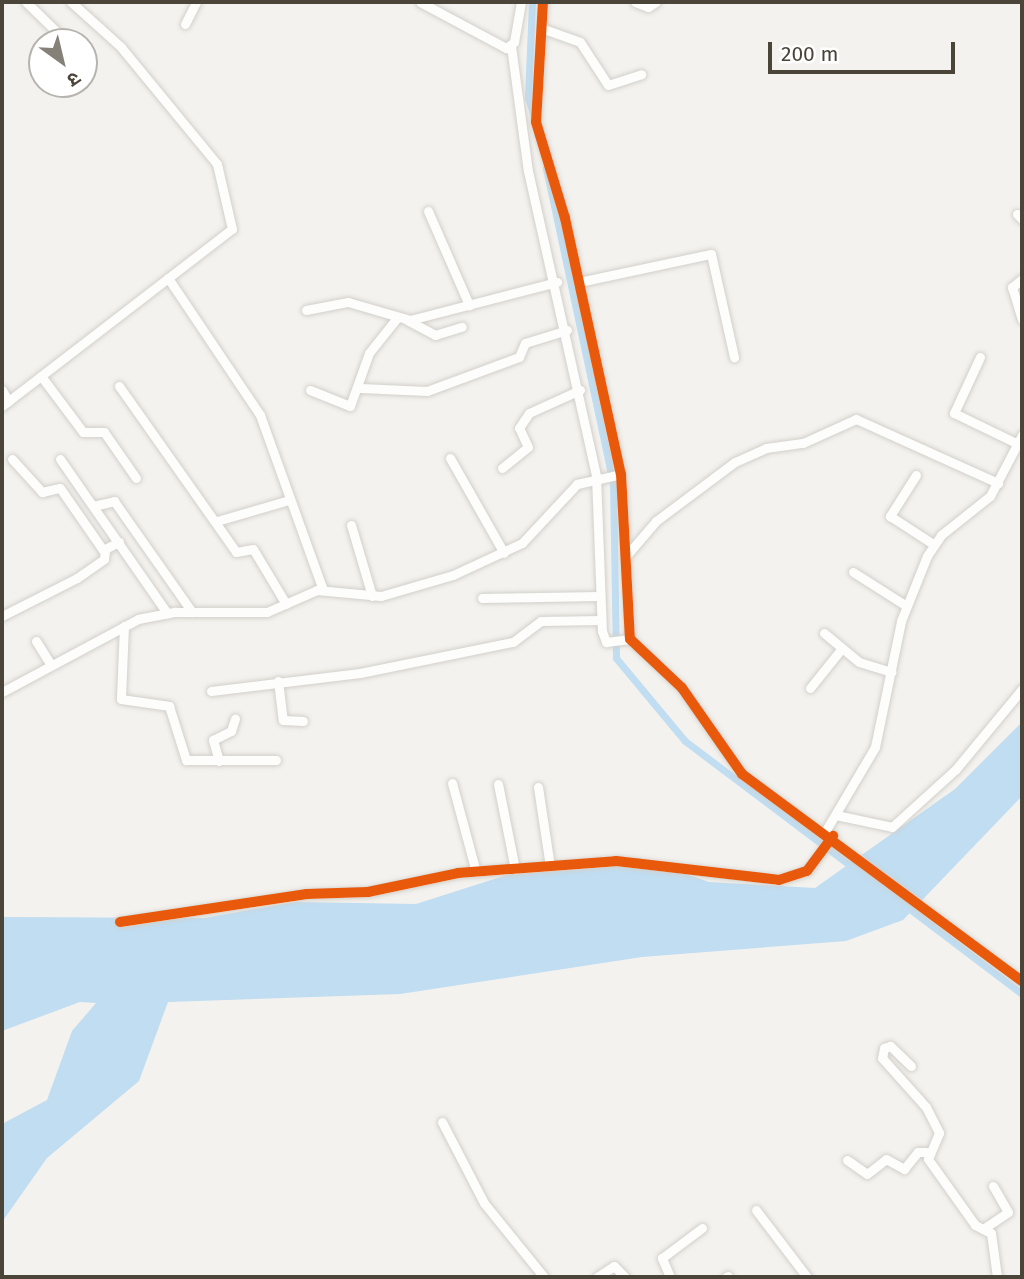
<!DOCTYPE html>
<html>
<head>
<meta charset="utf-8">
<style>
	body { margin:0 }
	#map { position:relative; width:1024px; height:1279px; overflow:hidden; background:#f4f2ee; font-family:"Fira Sans","Noto Sans Devanagari",sans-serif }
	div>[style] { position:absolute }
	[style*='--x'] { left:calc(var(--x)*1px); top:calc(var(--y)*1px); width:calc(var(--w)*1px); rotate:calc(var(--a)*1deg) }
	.water>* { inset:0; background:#c0ddf1 }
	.canal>* { height:7px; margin:-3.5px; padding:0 3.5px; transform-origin:3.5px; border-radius:3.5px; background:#c0ddf1 }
	.roads { filter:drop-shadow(0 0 2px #d2d0cb) drop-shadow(0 0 2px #d2d0cb) }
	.minor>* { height:9px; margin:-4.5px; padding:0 4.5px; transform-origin:4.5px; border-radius:4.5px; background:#fdfdfc }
	.cycleway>* { height:10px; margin:-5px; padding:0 5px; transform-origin:5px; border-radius:5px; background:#e8590c }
	span { translate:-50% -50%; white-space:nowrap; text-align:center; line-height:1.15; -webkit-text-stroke:6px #fff; paint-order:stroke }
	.frame { position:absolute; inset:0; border:4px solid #4b4439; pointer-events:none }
	.north { position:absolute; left:28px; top:28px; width:70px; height:70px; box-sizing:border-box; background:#fff; border:2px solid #b7b4b0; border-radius:50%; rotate:146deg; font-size:19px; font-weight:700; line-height:28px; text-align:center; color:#4b4439 }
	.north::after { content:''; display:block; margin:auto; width:24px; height:32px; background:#868178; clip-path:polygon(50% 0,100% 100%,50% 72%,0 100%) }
	.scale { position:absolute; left:768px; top:42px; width:187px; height:32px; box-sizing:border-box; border:4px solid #4b4439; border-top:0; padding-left:9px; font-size:21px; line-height:24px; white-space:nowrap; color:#4b4439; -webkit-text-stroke:5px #fff; paint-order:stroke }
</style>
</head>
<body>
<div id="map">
	<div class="water">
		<div style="clip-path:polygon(1022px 722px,1022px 796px,903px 920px,846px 941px,642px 957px,400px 994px,168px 1002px,139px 1081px,47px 1158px,2px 1222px,2px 1124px,47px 1100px,72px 1031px,96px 1003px,80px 1002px,2px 1031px,2px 917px,204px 918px,295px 902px,416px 904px,538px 865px,639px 858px,709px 882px,815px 888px,955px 789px)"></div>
	</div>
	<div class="canal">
		<div style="--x:532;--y:2;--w:96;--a:92.4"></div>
		<div style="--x:528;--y:98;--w:22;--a:72"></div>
		<div style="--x:546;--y:168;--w:323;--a:78"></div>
		<div style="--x:613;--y:484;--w:174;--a:89"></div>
		<div style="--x:616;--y:658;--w:108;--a:50.3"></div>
		<div style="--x:685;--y:741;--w:213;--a:37"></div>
		<div style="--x:907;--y:907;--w:144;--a:37.1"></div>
	</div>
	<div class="roads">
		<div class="minor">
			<div style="--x:26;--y:2;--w:57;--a:44.3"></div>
			<div style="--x:420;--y:2;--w:98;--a:28.1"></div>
			<div style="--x:506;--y:48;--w:10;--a:-37"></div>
			<div style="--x:514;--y:42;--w:41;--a:-80.1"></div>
			<div style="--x:543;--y:2;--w:120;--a:93.3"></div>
			<div style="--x:536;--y:122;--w:100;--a:73.2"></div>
			<div style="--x:565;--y:218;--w:262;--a:77.7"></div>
			<div style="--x:621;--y:474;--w:165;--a:86.9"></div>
			<div style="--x:630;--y:639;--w:71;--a:43.3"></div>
			<div style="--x:682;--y:688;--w:105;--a:55.1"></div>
			<div style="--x:742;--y:774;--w:348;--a:36.5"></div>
			<div style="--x:635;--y:2;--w:14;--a:21"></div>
			<div style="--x:648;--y:7;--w:9;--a:-32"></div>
			<div style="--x:185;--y:24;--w:25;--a:-63"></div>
			<div style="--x:541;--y:28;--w:41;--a:19.7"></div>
			<div style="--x:580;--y:42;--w:51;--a:56.9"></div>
			<div style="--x:608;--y:85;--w:35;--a:-18"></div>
			<div style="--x:511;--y:46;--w:126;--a:82.3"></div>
			<div style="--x:528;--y:171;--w:312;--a:77.4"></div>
			<div style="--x:596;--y:476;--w:155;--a:87.8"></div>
			<div style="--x:602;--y:631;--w:12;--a:70"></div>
			<div style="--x:606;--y:642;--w:24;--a:-7"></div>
			<div style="--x:428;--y:211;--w:103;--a:66.4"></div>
			<div style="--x:1017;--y:214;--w:7;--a:45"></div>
			<div style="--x:168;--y:278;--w:165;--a:56.1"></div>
			<div style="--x:260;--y:415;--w:186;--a:70.2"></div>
			<div style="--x:1022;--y:279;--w:13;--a:141"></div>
			<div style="--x:1012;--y:287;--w:34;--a:73"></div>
			<div style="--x:579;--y:282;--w:135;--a:-12"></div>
			<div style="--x:711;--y:254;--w:106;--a:77.4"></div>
			<div style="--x:306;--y:310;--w:43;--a:-10.8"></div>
			<div style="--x:348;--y:302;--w:65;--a:16.2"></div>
			<div style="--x:410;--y:320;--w:152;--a:-14.5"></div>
			<div style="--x:407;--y:320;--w:32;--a:28"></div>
			<div style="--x:435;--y:335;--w:28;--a:-17"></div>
			<div style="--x:980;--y:357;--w:62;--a:114.9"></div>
			<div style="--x:954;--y:413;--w:69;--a:25.8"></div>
			<div style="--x:41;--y:376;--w:70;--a:53.1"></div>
			<div style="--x:83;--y:432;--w:21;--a:0"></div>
			<div style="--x:104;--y:432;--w:56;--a:55.2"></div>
			<div style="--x:119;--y:386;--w:203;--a:54.8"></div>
			<div style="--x:236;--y:552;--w:17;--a:-10"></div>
			<div style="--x:253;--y:549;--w:64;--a:59"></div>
			<div style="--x:360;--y:388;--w:67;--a:2.6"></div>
			<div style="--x:427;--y:391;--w:98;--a:-20.3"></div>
			<div style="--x:519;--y:357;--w:15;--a:-67"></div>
			<div style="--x:525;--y:343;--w:44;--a:-17.2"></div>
			<div style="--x:2;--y:390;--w:13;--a:61"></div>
			<div style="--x:310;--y:390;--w:43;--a:21.8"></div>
			<div style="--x:350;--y:406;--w:56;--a:-70.3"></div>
			<div style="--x:369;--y:353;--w:43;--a:-51.5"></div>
			<div style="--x:2;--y:406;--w:290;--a:-37.6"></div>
			<div style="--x:232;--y:229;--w:67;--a:-103"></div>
			<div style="--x:217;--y:164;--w:151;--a:-129.4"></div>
			<div style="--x:121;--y:47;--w:67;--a:-138"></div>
			<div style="--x:450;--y:458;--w:109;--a:60.4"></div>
			<div style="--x:12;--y:459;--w:45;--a:47.7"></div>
			<div style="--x:42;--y:492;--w:18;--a:-13"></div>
			<div style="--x:60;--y:488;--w:75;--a:55.3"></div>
			<div style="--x:103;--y:550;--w:18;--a:-27"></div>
			<div style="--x:60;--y:459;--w:188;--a:55.2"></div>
			<div style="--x:502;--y:468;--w:33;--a:-39"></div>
			<div style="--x:528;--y:447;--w:21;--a:-115"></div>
			<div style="--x:519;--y:428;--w:18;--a:-56"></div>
			<div style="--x:529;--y:413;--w:56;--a:-24.3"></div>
			<div style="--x:916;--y:475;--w:49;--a:122.4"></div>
			<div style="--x:890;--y:516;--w:51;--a:33.1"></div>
			<div style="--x:93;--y:506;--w:22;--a:-13"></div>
			<div style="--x:114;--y:501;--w:136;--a:54.9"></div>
			<div style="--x:217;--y:521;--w:75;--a:-16.3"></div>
			<div style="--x:351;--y:525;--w:74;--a:73.5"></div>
			<div style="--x:626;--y:556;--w:46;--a:-49.4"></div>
			<div style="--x:656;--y:521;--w:99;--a:-36.8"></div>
			<div style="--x:735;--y:462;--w:34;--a:-24"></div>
			<div style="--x:766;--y:448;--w:37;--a:-8"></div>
			<div style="--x:803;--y:443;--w:58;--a:-24.4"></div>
			<div style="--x:856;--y:419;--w:156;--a:24.3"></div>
			<div style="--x:853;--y:572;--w:62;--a:32.4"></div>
			<div style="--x:482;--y:598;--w:117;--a:-1"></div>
			<div style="--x:2;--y:616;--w:84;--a:-26.9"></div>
			<div style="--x:77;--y:578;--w:33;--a:-35"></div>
			<div style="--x:104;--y:559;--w:8;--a:-83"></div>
			<div style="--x:124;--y:626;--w:73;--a:92.4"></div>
			<div style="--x:121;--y:699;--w:49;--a:8.3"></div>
			<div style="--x:169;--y:706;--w:57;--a:72.5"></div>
			<div style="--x:186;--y:760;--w:90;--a:0"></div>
			<div style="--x:824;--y:633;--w:45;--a:39.6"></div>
			<div style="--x:859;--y:662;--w:34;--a:17"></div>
			<div style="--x:36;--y:641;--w:28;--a:58"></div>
			<div style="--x:278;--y:681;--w:39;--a:83"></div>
			<div style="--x:283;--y:720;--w:20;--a:3"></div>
			<div style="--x:810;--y:688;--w:51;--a:-51.3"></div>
			<div style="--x:211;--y:691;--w:150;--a:-6.9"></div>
			<div style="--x:360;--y:673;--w:156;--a:-11.5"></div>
			<div style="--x:513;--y:642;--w:35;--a:-37"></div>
			<div style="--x:541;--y:621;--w:60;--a:-1"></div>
			<div style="--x:2;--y:692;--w:154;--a:-28.2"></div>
			<div style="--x:138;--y:619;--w:38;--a:-11"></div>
			<div style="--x:175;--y:612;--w:92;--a:0"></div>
			<div style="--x:267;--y:612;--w:55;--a:-23.7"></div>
			<div style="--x:317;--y:590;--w:64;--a:5.4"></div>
			<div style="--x:381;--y:596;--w:75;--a:-16.3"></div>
			<div style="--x:453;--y:575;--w:76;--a:-24.9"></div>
			<div style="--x:522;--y:543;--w:81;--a:-47"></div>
			<div style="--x:577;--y:484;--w:45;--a:-12.8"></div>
			<div style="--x:219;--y:761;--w:22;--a:-106"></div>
			<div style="--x:213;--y:740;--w:20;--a:-27"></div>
			<div style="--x:231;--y:731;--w:13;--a:-72"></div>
			<div style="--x:452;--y:783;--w:92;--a:74.9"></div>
			<div style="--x:498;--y:784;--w:87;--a:78.7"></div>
			<div style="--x:538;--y:787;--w:80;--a:81.4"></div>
			<div style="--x:836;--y:815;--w:57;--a:12.1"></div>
			<div style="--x:892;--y:827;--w:86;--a:-42.2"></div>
			<div style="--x:956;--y:769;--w:104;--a:-50.5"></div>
			<div style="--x:826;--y:830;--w:96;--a:-59.4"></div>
			<div style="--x:875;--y:747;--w:129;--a:-78.3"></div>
			<div style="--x:901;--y:621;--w:70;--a:-68.2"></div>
			<div style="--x:927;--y:556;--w:25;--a:-56"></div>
			<div style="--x:941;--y:535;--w:63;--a:-38.5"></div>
			<div style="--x:990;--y:496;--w:69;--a:-62.3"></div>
			<div style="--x:120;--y:922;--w:189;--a:-8.5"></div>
			<div style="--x:307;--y:894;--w:61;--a:-1.9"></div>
			<div style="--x:368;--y:892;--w:92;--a:-11.9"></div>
			<div style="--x:458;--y:873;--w:158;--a:-4.3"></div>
			<div style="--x:616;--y:861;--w:164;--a:6.6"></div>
			<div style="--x:779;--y:880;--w:29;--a:-18"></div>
			<div style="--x:807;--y:871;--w:44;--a:-53.4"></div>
			<div style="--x:911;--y:1066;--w:29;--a:-136"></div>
			<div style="--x:890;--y:1046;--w:6;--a:162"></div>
			<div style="--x:884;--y:1048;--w:10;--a:101"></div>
			<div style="--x:882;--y:1058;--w:66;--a:48.1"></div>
			<div style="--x:926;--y:1107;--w:29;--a:63"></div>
			<div style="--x:939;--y:1133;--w:28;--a:113"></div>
			<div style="--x:928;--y:1159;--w:81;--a:54.5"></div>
			<div style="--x:975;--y:1225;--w:18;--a:27"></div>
			<div style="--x:991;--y:1233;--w:44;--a:82.2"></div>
			<div style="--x:442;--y:1122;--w:91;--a:62.6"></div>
			<div style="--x:484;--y:1203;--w:95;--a:51"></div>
			<div style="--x:847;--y:1160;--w:24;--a:35"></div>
			<div style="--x:867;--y:1174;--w:24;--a:-38"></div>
			<div style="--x:886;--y:1159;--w:21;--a:29"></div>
			<div style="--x:904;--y:1169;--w:22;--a:-51"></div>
			<div style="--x:918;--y:1152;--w:8;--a:0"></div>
			<div style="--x:756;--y:1210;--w:84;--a:52.7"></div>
			<div style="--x:983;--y:1229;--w:30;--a:-34"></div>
			<div style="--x:1008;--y:1212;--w:30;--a:-120"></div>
			<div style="--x:597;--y:1277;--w:20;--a:-33"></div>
			<div style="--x:614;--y:1266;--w:16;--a:45"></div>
			<div style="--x:670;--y:1277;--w:21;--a:-113"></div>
			<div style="--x:662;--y:1258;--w:50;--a:-36.9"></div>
			<div style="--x:726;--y:1277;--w:2;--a:-27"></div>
		</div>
	</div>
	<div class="cycleway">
		<div style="--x:543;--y:2;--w:120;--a:93.3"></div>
		<div style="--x:536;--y:122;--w:100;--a:73.2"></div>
		<div style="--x:565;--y:218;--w:262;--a:77.7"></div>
		<div style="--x:621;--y:474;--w:165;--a:86.9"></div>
		<div style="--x:630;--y:639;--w:71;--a:43.3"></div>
		<div style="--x:682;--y:688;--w:105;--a:55.1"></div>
		<div style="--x:742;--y:774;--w:348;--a:36.5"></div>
		<div style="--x:120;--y:922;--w:189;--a:-8.5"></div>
		<div style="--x:307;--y:894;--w:61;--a:-1.9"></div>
		<div style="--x:368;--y:892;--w:92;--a:-11.9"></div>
		<div style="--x:458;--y:873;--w:158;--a:-4.3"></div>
		<div style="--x:616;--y:861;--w:164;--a:6.6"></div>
		<div style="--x:779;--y:880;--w:29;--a:-18"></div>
		<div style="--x:807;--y:871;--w:44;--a:-53.4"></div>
	</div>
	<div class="frame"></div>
	<div class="north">उ</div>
	<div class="scale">200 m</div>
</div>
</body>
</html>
